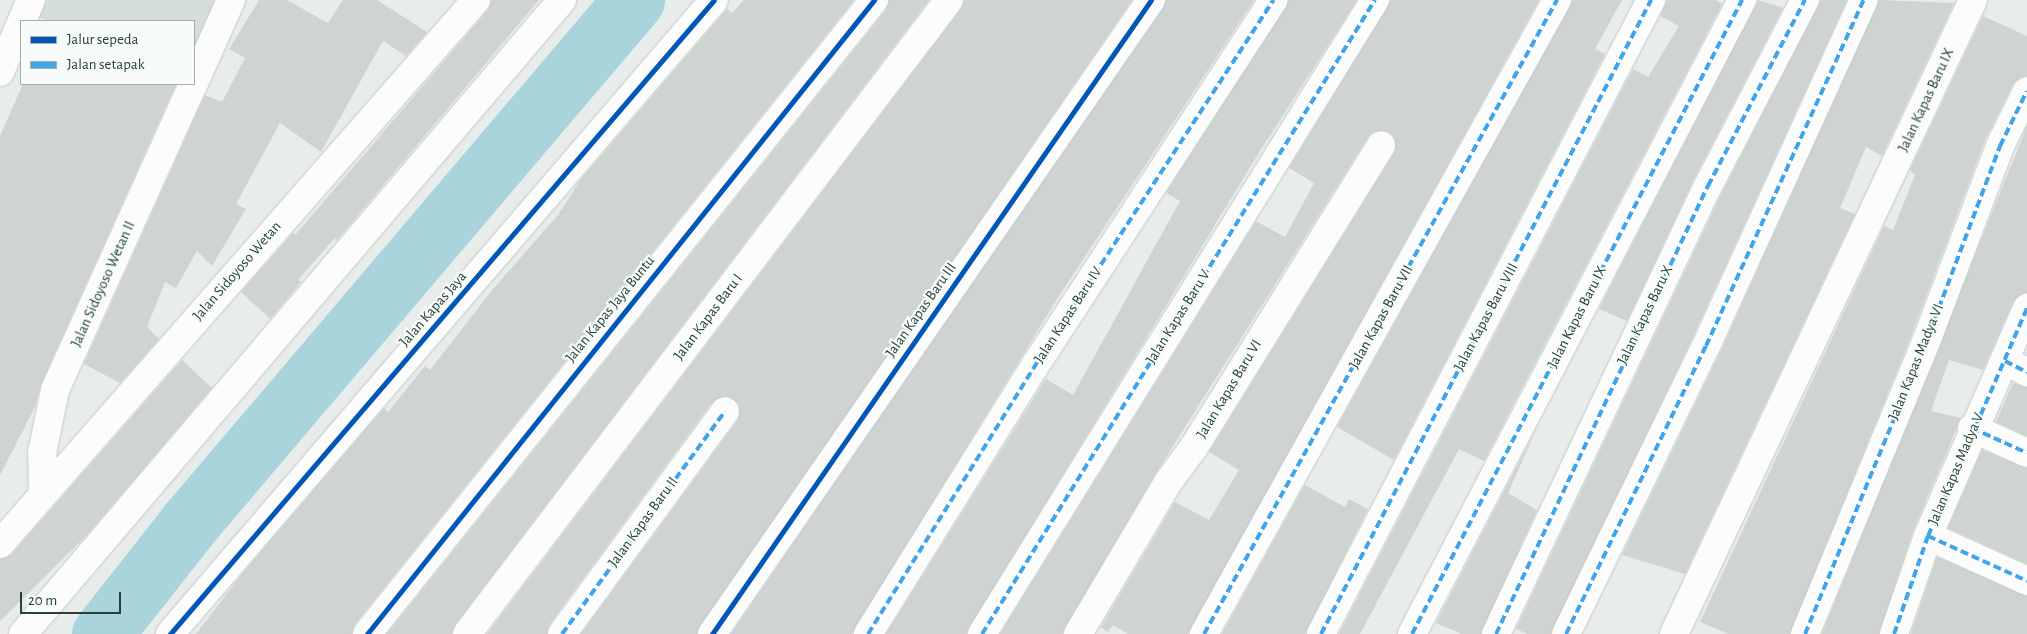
<!DOCTYPE html>
<html>
<head>
<meta charset="utf-8">
<style>
	body { margin:0 }
	#map { position:relative; width:2027px; height:634px; overflow:hidden; background:#e8edeb; font-family:"Alegreya Sans",sans-serif }
	div>[style] { position:absolute }
	[style*='--x'] { left:calc(var(--x)*1px); top:calc(var(--y)*1px); width:calc(var(--w)*1px); rotate:calc(var(--a)*1deg) }
	.built>* { inset:0; background:#d6dedb }
	.river>* { height:61px; margin:-30.5px; padding:0 30.5px; transform-origin:30.5px; border-radius:30.5px; background:#a9d4db }
	.building>* { inset:0; background:#cfd4d2 }
	.roads { filter:drop-shadow(0 0 1px #c5cac8) drop-shadow(0 0 1px #c5cac8) }
	.street>* { height:28px; margin:-14px; padding:0 14px; transform-origin:14px; border-radius:14px; background:#fcfcfc }
	.quiet>* { height:4px; margin-top:-2px; transform-origin:0; background:repeating-linear-gradient(90deg,#3ea4ec 0 8px,transparent 0 12px) }
	.cycleway>* { height:5px; margin:-2.5px; padding:0 2.5px; transform-origin:2.5px; border-radius:2.5px; background:#0057b8 }
	span { translate:-50% -50%; white-space:nowrap; text-align:center; line-height:1.15; -webkit-text-stroke:4.5px #f7fbf9; paint-order:stroke }
	.street-label { font-size:15px; color:#24423a }
	.legend { position:absolute; left:20px; top:20px; width:175px; height:65px; box-sizing:border-box; background:#f7fbf9; border:1px solid #a3b1ad; margin:0; padding:6px 9px; list-style:none; font-size:15px; color:#24423a }
	.legend li { display:flex; align-items:center; gap:10px; height:25px }
	.legend b { width:25px; border:1px solid #a3b1ad }
	.scale { position:absolute; left:20px; top:592px; width:101px; height:22px; box-sizing:border-box; border:2px solid #24423a; border-top:0; padding-left:6px; font-size:15px; line-height:18px; white-space:nowrap; color:#24423a; -webkit-text-stroke:4px #f7fbf9; paint-order:stroke }
</style>
</head>
<body>
<div id="map">
	<div class="built">
		<div style="clip-path:polygon(39px 0,223px 0,194px 66px,194px 21px,48px 21px,33px 15px)"></div>
	</div>
	<div class="river">
		<div style="--x:102;--y:634;--w:144;--a:-51.8"></div>
		<div style="--x:191;--y:521;--w:684;--a:-49.63"></div>
	</div>
	<div class="building">
		<div style="clip-path:polygon(259px 0,287px 0,328px 23px,343px 0,377px 0,427px 32px,406px 56px,383px 41px,321px 152px,280px 123px,236px 204px,246px 209px,212px 266px,197px 251px,176px 288px,165px 282px,147px 327px,159px 339px,120px 383px,84px 364px,205px 95px,222px 102px,245px 58px,229px 49px)"></div>
		<div style="clip-path:polygon(491px 0,539px 0,337px 240px,335px 238px,298px 280px,301px 282px,270px 319px,241px 292px,293px 233px,296px 234px,488px 10px)"></div>
		<div style="clip-path:polygon(744px 0,854px 0,355px 624px,352px 634px,196px 634px,241px 575px,384px 408px,388px 412px,425px 366px,430px 370px,493px 289px,558px 215px,581px 179px,727px 9px,732px 13px)"></div>
		<div style="clip-path:polygon(889px 0,929px 0,455px 625px,452px 634px,387px 634px,886px 10px)"></div>
		<div style="clip-path:polygon(964px 0,1132px 0,697px 634px,581px 634px,738px 420px,739px 405px,727px 396px,712px 402px,549px 625px,547px 634px,487px 634px,961px 9px)"></div>
		<div style="clip-path:polygon(1166px 0,1254px 0,1057px 299px,852px 634px,731px 634px)"></div>
		<div style="clip-path:polygon(1288px 0,1357px 0,1260px 151px,966px 634px,886px 634px,1046px 379px,1073px 395px,1180px 201px,1166px 193px)"></div>
		<div style="clip-path:polygon(1391px 0,1539px 0,1188px 634px,1128px 634px,1113px 625px,1108px 632px,1101px 627px,1175px 502px,1209px 520px,1239px 470px,1209px 452px,1394px 153px,1395px 138px,1389px 132px,1374px 131px,1368px 137px,1156px 473px,1062px 634px,1000px 634px,1256px 221px,1285px 237px,1314px 183px,1289px 168px)"></div>
		<div style="clip-path:polygon(1573px 0,1622px 0,1595px 49px,1605px 54px,1394px 460px,1337px 427px)"></div>
		<div style="clip-path:polygon(1667px 0,1716px 0,1722px 4px,1484px 461px,1459px 449px,1360px 634px,1339px 634px,1633px 69px,1648px 77px,1679px 26px,1660px 16px)"></div>
		<div style="clip-path:polygon(1758px 0,1783px 8px,1694px 179px,1627px 321px,1599px 309px)"></div>
		<div style="clip-path:polygon(1821px 0,1847px 0,1692px 339px,1551px 634px,1528px 634px,1516px 629px,1722px 193px)"></div>
		<div style="clip-path:polygon(1879px 0,1954px 3px,1882px 156px,1866px 147px,1840px 208px,1855px 214px,1685px 574px,1622px 555px,1720px 353px)"></div>
		<div style="clip-path:polygon(1983px 16px,2027px 36px,2027px 76px,2013px 84px,1985px 140px,1911px 336px,1790px 634px,1729px 634px,1700px 622px,1884px 226px,1893px 230px,1915px 175px,1910px 170px)"></div>
		<div style="clip-path:polygon(23px 84px,176px 84px,41px 384px,35px 407px,0 475px,0 136px)"></div>
		<div style="clip-path:polygon(2027px 126px,2027px 293px,2013px 302px,1983px 370px,1949px 360px,1931px 411px,1961px 418px,1913px 531px,1879px 634px,1822px 634px)"></div>
		<div style="clip-path:polygon(182px 360px,212px 388px,87px 535px,0 621px,0 559px,12px 554px)"></div>
		<div style="clip-path:polygon(2013px 383px,2027px 387px,2027px 436px,1996px 422px)"></div>
		<div style="clip-path:polygon(1536px 430px,1508px 493px,1537px 510px,1481px 634px,1462px 634px,1436px 623px)"></div>
		<div style="clip-path:polygon(1982px 450px,2027px 468px,2027px 564px,1948px 528px)"></div>
		<div style="clip-path:polygon(1305px 485px,1345px 507px,1349px 499px,1368px 509px,1305px 634px,1222px 634px)"></div>
		<div style="clip-path:polygon(1937px 557px,2027px 596px,2027px 634px,1911px 634px)"></div>
	</div>
	<div class="roads">
		<div class="street">
			<div style="--x:22;--y:21;--w:23;--a:-67"></div>
			<div style="--x:0;--y:72;--w:53;--a:-66.8"></div>
			<div style="--x:194;--y:83;--w:91;--a:-66"></div>
			<div style="--x:2005;--y:361;--w:25;--a:27"></div>
			<div style="--x:1972;--y:428;--w:60;--a:24.4"></div>
			<div style="--x:43;--y:492;--w:39;--a:-91"></div>
			<div style="--x:42;--y:453;--w:64;--a:-78.3"></div>
			<div style="--x:55;--y:390;--w:336;--a:-65.7"></div>
			<div style="--x:1928;--y:536;--w:109;--a:24.4"></div>
			<div style="--x:0;--y:544;--w:723;--a:-48.81"></div>
			<div style="--x:23;--y:634;--w:832;--a:-49.63"></div>
			<div style="--x:170;--y:634;--w:835;--a:-49.37"></div>
			<div style="--x:367;--y:634;--w:812;--a:-51.35"></div>
			<div style="--x:467;--y:634;--w:796;--a:-52.76"></div>
			<div style="--x:562;--y:634;--w:276;--a:-53.8"></div>
			<div style="--x:712;--y:634;--w:771;--a:-55.3"></div>
			<div style="--x:868;--y:634;--w:329;--a:-58.1"></div>
			<div style="--x:1042;--y:355;--w:424;--a:-56.9"></div>
			<div style="--x:982;--y:634;--w:746;--a:-58.21"></div>
			<div style="--x:1078;--y:634;--w:178;--a:-59.3"></div>
			<div style="--x:1169;--y:481;--w:42;--a:-53.7"></div>
			<div style="--x:1194;--y:447;--w:355;--a:-58.2"></div>
			<div style="--x:1204;--y:634;--w:726;--a:-60.89"></div>
			<div style="--x:1321;--y:634;--w:715;--a:-62.5"></div>
			<div style="--x:1412;--y:634;--w:715;--a:-62.5"></div>
			<div style="--x:1496;--y:634;--w:496;--a:-64.7"></div>
			<div style="--x:1708;--y:186;--w:210;--a:-62.5"></div>
			<div style="--x:1566;--y:634;--w:320;--a:-64.1"></div>
			<div style="--x:1706;--y:346;--w:380;--a:-65.5"></div>
			<div style="--x:1674;--y:634;--w:701;--a:-64.75"></div>
			<div style="--x:1805;--y:634;--w:316;--a:-67.5"></div>
			<div style="--x:1926;--y:342;--w:210;--a:-69.3"></div>
			<div style="--x:2000;--y:146;--w:61;--a:-63.9"></div>
			<div style="--x:1894;--y:634;--w:104;--a:-70.9"></div>
			<div style="--x:1928;--y:536;--w:249;--a:-66.5"></div>
		</div>
	</div>
	<div class="quiet">
		<div style="--x:2005;--y:361;--w:25;--a:27"></div>
		<div style="--x:1972;--y:428;--w:60;--a:24.4"></div>
		<div style="--x:1928;--y:536;--w:109;--a:24.4"></div>
		<div style="--x:562;--y:634;--w:276;--a:-53.8"></div>
		<div style="--x:868;--y:634;--w:329;--a:-58.1"></div>
		<div style="--x:1042;--y:355;--w:424;--a:-56.9"></div>
		<div style="--x:982;--y:634;--w:746;--a:-58.21"></div>
		<div style="--x:1204;--y:634;--w:726;--a:-60.89"></div>
		<div style="--x:1321;--y:634;--w:715;--a:-62.5"></div>
		<div style="--x:1412;--y:634;--w:715;--a:-62.5"></div>
		<div style="--x:1496;--y:634;--w:496;--a:-64.7"></div>
		<div style="--x:1708;--y:186;--w:210;--a:-62.5"></div>
		<div style="--x:1566;--y:634;--w:320;--a:-64.1"></div>
		<div style="--x:1706;--y:346;--w:380;--a:-65.5"></div>
		<div style="--x:1805;--y:634;--w:316;--a:-67.5"></div>
		<div style="--x:1926;--y:342;--w:210;--a:-69.3"></div>
		<div style="--x:2000;--y:146;--w:61;--a:-63.9"></div>
		<div style="--x:1894;--y:634;--w:104;--a:-70.9"></div>
		<div style="--x:1928;--y:536;--w:249;--a:-66.5"></div>
	</div>
	<div class="cycleway">
		<div style="--x:170;--y:634;--w:835;--a:-49.37"></div>
		<div style="--x:367;--y:634;--w:812;--a:-51.35"></div>
		<div style="--x:712;--y:634;--w:771;--a:-55.3"></div>
	</div>
	<div class="street-label">
		<span style="left:1926px;top:100px;rotate:-65deg">Jalan Kapas Baru IX</span>
		<span style="left:237px;top:271px;rotate:-49deg">Jalan Sidoyoso Wetan</span>
		<span style="left:103px;top:284px;rotate:-66deg">Jalan Sidoyoso Wetan II</span>
		<span style="left:433px;top:309px;rotate:-49deg">Jalan Kapas Jaya</span>
		<span style="left:610px;top:309px;rotate:-51deg">Jalan Kapas Jaya Buntu</span>
		<span style="left:921px;top:310px;rotate:-55deg">Jalan Kapas Baru III</span>
		<span style="left:1068px;top:315px;rotate:-57deg">Jalan Kapas Baru IV</span>
		<span style="left:1645px;top:315px;rotate:-64deg">Jalan Kapas Baru X</span>
		<span style="left:708px;top:317px;rotate:-53deg">Jalan Kapas Baru I</span>
		<span style="left:1178px;top:317px;rotate:-58deg">Jalan Kapas Baru V</span>
		<span style="left:1381px;top:317px;rotate:-61deg">Jalan Kapas Baru VII</span>
		<span style="left:1486px;top:317px;rotate:-62deg">Jalan Kapas Baru VIII</span>
		<span style="left:1577px;top:317px;rotate:-63deg">Jalan Kapas Baru IX</span>
		<span style="left:1916px;top:362px;rotate:-68deg">Jalan Kapas Madya VI</span>
		<span style="left:1229px;top:389px;rotate:-59deg">Jalan Kapas Baru VI</span>
		<span style="left:1956px;top:469px;rotate:-67deg">Jalan Kapas Madya V</span>
		<span style="left:643px;top:522px;rotate:-54deg">Jalan Kapas Baru II</span>
	</div>
	<ul class="legend">
	<li><b style="height:6px;background:#0057b8"></b>Jalur sepeda</li>
	<li><b style="height:6px;background:#3ea4ec"></b>Jalan setapak</li>
	</ul>
	<div class="scale">20 m</div>
</div>
</body>
</html>
